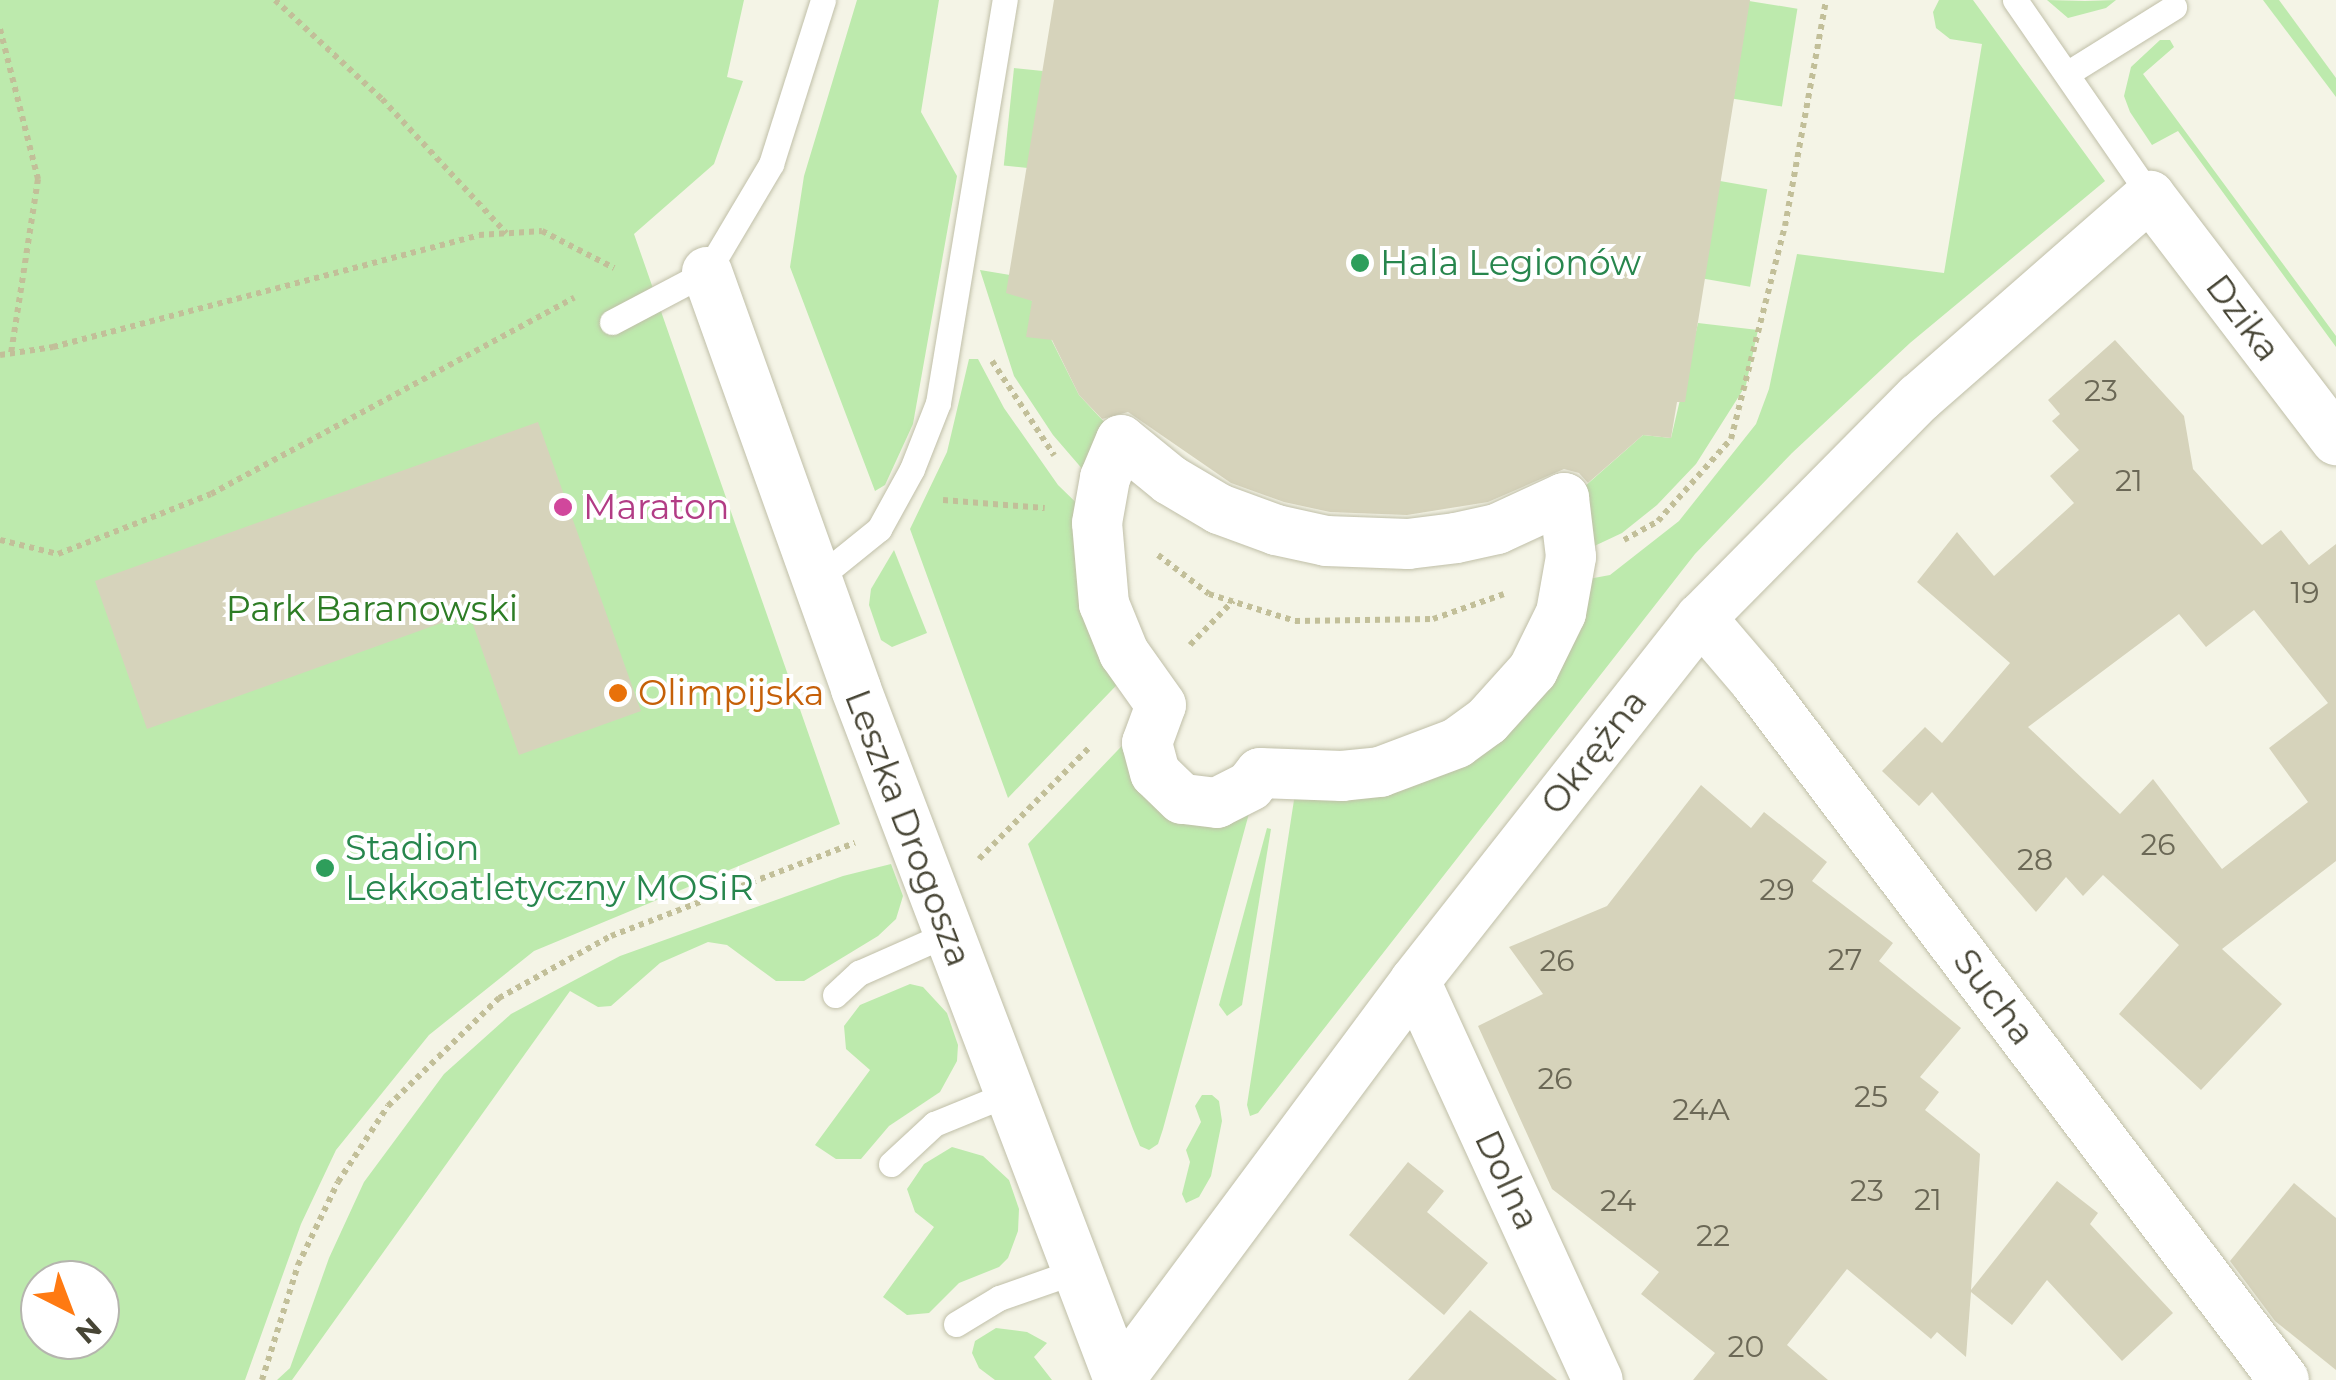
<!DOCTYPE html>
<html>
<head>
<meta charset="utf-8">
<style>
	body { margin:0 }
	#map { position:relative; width:2336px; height:1380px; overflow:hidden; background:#f4f4e6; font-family:Montserrat,sans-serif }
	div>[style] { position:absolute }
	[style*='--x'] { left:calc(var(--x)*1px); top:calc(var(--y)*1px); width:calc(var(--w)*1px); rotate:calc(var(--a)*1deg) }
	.green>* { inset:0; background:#bdeaad; transform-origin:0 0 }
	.building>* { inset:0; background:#d6d3bb }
	.path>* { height:6px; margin-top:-3px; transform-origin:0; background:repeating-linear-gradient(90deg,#c2bf99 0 5px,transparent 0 10px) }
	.roads { filter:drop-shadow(0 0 2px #c0bfa8) drop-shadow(0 0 2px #c0bfa8) }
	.lane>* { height:25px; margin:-12.5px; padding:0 12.5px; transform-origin:12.5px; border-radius:12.5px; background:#fff }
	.street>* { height:50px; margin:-25px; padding:0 25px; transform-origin:25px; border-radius:25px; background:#fff }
	.dots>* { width:28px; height:28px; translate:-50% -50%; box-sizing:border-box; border:5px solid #fff; border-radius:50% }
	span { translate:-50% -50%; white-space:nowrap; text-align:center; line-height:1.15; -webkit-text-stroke:8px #fff; paint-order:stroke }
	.number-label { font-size:30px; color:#6b6856 }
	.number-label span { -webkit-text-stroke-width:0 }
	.leisure-label { font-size:35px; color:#27864d }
	.left { translate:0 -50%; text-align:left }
	.street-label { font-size:35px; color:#474535 }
	.hotel-label { font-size:35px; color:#b23c85 }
	.park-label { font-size:35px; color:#2d7c25 }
	.food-label { font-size:35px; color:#c56008 }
	.north { position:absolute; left:20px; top:1260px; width:100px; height:100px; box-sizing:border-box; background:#fff; border:2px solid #b5b5ae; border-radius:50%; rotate:138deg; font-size:28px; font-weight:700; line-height:40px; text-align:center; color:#474535 }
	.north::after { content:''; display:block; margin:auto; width:35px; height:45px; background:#ff7a12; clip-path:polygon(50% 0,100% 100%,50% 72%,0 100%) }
</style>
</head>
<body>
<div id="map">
	<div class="green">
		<div style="clip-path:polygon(evenodd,0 0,744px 0,727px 77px,743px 81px,714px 164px,634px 234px,840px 824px,534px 951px,429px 1035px,336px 1150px,301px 1224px,245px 1380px,0 1380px,0 0,40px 1280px,100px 1280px,100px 1340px,40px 1340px,40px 1280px)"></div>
		<div style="clip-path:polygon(857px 0,939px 0,921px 112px,957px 176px,913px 424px,885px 485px,875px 491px,790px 267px,804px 176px)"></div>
		<div style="clip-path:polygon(1939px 0,1973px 0,2105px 181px,1910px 343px,1792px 453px,1695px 554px,1258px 1113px,1250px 1116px,1247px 1105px,1298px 774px,1457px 743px,1567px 583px,1610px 575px,1679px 521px,1756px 424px,1769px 389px,1797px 254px,1944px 273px,1982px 44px,1950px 39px,1936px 28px,1933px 12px)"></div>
		<div style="clip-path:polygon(2047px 0,2085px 1px,2116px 0,2106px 8px,2068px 18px)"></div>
		<div style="clip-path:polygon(2263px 0,2279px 0,2336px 78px,2336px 97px)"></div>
		<div style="left:1749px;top:1px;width:49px;height:99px;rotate:9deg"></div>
		<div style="clip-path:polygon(2160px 40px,2170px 40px,2174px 47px,2143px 74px,2336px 336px,2336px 347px,2178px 131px,2152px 145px,2130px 112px,2124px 96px,2131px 67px)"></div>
		<div style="left:1014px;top:68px;width:29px;height:98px;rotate:6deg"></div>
		<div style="left:1720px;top:181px;width:48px;height:99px;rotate:10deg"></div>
		<div style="clip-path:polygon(980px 270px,1010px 275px,1032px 301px,1079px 395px,1121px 440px,1103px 493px,1053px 435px,1014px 376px)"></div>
		<div style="clip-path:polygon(1698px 323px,1758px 330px,1746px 385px,1696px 464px,1657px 505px,1622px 533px,1571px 557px,1584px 487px,1643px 435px,1671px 438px)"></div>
		<div style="clip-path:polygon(969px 359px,978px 359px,1004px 408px,1058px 485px,1097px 523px,1135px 666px,1008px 798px,910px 529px,947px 452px)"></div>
		<div style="clip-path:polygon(894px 550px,927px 633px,892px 647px,881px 640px,869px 605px,871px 589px)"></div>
		<div style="clip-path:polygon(1161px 705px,1168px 789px,1260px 773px,1163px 1129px,1158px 1144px,1149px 1150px,1140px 1146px,1133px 1129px,1028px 844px)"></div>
		<div style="clip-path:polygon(1267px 828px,1271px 829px,1242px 1005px,1227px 1016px,1219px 1005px)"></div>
		<div style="clip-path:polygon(891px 864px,903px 896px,896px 919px,878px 936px,804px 981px,776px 981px,727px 945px,708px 942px,660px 963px,611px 1006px,598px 1007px,570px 991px,292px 1380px,277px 1380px,290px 1368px,329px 1258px,364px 1182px,444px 1074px,511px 1014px,620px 956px,843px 876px)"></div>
		<div style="clip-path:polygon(910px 984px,923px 987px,947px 1013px,958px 1045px,957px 1061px,940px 1092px,889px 1126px,861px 1159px,836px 1159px,815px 1145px,870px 1070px,846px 1049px,844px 1026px,860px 1005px)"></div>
		<div style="clip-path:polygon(1202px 1095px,1212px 1095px,1219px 1101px,1222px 1121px,1211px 1176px,1199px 1197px,1186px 1203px,1182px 1194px,1190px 1162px,1186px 1150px,1201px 1122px,1195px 1106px)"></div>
		<div style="clip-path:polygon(952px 1147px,983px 1156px,1009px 1180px,1019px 1209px,1018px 1231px,1008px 1258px,999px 1267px,959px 1283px,929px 1313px,907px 1315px,883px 1297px,934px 1227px,915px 1212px,907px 1189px,924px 1164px)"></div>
		<div style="clip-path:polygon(996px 1328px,1027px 1332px,1047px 1343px,1034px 1357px,1052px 1380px,995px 1380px,979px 1368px,972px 1353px,975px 1341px)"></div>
	</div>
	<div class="building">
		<div style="clip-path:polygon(1054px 0,1750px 0,1685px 402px,1677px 402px,1671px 438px,1643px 435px,1588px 483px,1579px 473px,1564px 469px,1488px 502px,1407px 515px,1330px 512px,1284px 502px,1231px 483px,1128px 412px,1102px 419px,1079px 395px,1052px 340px,1026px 337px,1032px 301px,1006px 293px)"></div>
		<div style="clip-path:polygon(evenodd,2115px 340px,2184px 416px,2193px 469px,2262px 545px,2281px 530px,2309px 565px,2336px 544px,2336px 861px,2222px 949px,2282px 1004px,2201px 1090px,2119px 1014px,2179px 945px,2103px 875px,2083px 896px,2066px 877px,2036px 912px,1932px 792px,1919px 806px,1882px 771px,1925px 727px,1942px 743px,2010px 663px,1917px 582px,1957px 532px,1994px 576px,2074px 503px,2050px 476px,2079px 450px,2052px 421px,2060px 414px,2048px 400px,2115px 340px,2254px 610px,2328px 703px,2269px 748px,2308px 802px,2222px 869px,2153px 779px,2120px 814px,2028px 727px,2179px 614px,2206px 647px,2254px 610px)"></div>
		<div style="clip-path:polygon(538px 422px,641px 711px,519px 755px,469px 613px,147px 729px,95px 581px)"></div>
		<div style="clip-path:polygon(1701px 785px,1751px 828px,1764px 812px,1827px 862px,1812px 881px,1893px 943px,1879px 961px,1961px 1028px,1920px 1077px,1939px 1092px,1925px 1110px,1980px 1154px,1971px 1290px,2057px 1181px,2098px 1213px,2090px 1224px,2173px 1313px,2122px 1361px,2047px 1280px,2012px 1325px,1971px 1292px,1966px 1357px,1937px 1332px,1931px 1339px,1847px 1269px,1787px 1345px,1828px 1380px,1693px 1380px,1715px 1353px,1641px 1294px,1659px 1272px,1552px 1189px,1478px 1026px,1543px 994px,1509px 947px,1607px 906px)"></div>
		<div style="clip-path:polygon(1408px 1162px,1444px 1191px,1427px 1212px,1488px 1263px,1444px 1315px,1349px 1235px)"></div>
		<div style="clip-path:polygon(2294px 1183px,2336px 1218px,2336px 1370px,2275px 1321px,2230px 1261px)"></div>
		<div style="clip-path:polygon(1470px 1310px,1557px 1380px,1408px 1380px)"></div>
	</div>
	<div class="path">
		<div style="--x:275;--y:0;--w:146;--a:42.8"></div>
		<div style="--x:382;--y:99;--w:183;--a:47.2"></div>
		<div style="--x:0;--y:29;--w:155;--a:75.8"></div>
		<div style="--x:38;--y:179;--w:176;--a:98.8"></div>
		<div style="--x:0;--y:355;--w:54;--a:-8.6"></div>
		<div style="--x:53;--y:347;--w:440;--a:-14.7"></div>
		<div style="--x:479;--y:235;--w:63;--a:-3.6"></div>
		<div style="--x:542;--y:231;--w:81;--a:27.2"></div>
		<div style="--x:992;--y:361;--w:113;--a:56.6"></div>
		<div style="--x:943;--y:500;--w:102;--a:4.5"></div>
		<div style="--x:0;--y:540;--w:60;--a:13.6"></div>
		<div style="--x:58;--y:554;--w:164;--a:-21.4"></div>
		<div style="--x:211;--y:494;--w:413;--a:-28.4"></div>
		<div style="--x:1624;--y:540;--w:39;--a:-29"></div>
		<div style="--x:1658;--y:521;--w:110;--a:-48.3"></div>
		<div style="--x:1731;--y:439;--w:220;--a:-75.8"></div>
		<div style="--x:1785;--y:226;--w:230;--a:-79.7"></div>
		<div style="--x:1158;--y:555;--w:64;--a:37.4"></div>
		<div style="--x:1209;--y:594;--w:90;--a:17.4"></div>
		<div style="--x:1295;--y:621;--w:138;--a:-0.8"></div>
		<div style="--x:1433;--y:619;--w:75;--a:-19.4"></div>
		<div style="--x:1190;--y:645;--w:62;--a:-45.7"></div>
		<div style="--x:979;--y:859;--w:158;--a:-45.3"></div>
		<div style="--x:262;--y:1380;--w:121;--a:-72.6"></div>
		<div style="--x:298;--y:1265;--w:92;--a:-64.3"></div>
		<div style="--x:338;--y:1182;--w:91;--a:-56.7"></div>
		<div style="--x:388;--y:1106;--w:155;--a:-44.2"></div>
		<div style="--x:499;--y:998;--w:128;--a:-29"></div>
		<div style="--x:611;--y:936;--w:261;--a:-20.9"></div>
	</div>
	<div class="roads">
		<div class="lane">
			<div style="--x:2015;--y:0;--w:238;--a:55.4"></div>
			<div style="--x:2068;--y:73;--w:125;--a:-31.9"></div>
			<div style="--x:612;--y:322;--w:107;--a:-27.8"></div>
			<div style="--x:707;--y:272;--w:126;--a:-59.3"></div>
			<div style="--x:771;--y:164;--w:172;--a:-72.4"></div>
			<div style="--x:817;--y:579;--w:80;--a:-38.9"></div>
			<div style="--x:879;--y:529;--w:68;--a:-61.2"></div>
			<div style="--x:912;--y:469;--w:71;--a:-68.5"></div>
			<div style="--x:938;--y:403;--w:409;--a:-80.6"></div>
			<div style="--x:835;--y:995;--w:33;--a:-43"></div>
			<div style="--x:859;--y:973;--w:96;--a:-23.9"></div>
			<div style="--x:891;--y:1164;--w:59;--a:-42.9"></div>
			<div style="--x:934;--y:1124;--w:82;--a:-22.2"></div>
			<div style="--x:956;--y:1324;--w:50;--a:-31.2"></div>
			<div style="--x:999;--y:1298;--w:85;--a:-19.3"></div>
		</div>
		<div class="street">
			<div style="--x:707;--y:272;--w:443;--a:70.3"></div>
			<div style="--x:856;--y:689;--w:739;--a:69.16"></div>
			<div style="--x:1121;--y:440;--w:63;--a:39.2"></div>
			<div style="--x:1170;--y:480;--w:57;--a:30.6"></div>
			<div style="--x:1219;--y:509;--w:61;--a:20.2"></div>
			<div style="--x:1276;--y:530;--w:51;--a:12.4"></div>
			<div style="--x:1326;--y:541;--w:82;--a:2.1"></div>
			<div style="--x:1408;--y:544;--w:48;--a:-7.1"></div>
			<div style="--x:1456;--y:538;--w:42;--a:-12.4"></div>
			<div style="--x:1497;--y:529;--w:74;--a:-24.8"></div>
			<div style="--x:1564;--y:498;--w:59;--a:83.2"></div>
			<div style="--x:1571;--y:557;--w:57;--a:100.1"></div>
			<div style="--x:1561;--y:613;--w:64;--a:116.2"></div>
			<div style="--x:1533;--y:670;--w:69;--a:132"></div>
			<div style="--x:1487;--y:721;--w:37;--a:144"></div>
			<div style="--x:1457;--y:743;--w:82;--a:159.4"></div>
			<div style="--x:1380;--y:772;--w:38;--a:174"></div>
			<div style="--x:1342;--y:776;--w:82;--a:-177.9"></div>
			<div style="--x:1260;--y:773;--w:16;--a:128"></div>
			<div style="--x:1250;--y:786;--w:37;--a:153"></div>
			<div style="--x:1217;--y:803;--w:35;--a:-173"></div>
			<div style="--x:1182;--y:799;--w:37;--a:-136"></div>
			<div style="--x:1155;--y:773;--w:31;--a:-105"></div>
			<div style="--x:1147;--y:743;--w:40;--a:-69.8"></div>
			<div style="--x:1161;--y:705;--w:64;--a:-125.4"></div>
			<div style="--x:1124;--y:653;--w:53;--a:-112.2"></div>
			<div style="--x:1104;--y:604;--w:81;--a:-94.9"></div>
			<div style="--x:1097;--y:523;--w:46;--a:-79.9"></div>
			<div style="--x:1105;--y:478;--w:41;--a:-67.2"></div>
			<div style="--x:1701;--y:618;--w:82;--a:49.5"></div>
			<div style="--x:1754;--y:680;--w:878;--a:52.87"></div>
			<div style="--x:1415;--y:981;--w:439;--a:65.4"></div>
			<div style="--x:1119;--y:1380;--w:497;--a:-53.4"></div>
			<div style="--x:1415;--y:981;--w:462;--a:-51.8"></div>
			<div style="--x:1701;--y:618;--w:310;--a:-45.3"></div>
			<div style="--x:1919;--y:398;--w:307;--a:-41.2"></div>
			<div style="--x:2150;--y:196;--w:307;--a:52.7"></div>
		</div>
	</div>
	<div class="dots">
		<div style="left:1360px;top:263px;background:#2e9e5b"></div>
		<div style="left:563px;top:507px;background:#d1479c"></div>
		<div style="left:618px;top:693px;background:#e8710a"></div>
		<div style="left:325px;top:868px;background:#2e9e5b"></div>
	</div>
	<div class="number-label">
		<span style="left:2101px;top:391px">23</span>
		<span style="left:2129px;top:481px">21</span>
		<span style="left:2305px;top:593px">19</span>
		<span style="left:2158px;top:845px">26</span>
		<span style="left:2035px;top:860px">28</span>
		<span style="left:1777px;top:890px">29</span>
		<span style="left:1845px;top:960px">27</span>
		<span style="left:1557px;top:961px">26</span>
		<span style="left:1555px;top:1079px">26</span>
		<span style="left:1871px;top:1097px">25</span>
		<span style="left:1701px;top:1110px">24A</span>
		<span style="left:1867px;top:1191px">23</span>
		<span style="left:1928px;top:1200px">21</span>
		<span style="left:1618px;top:1201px">24</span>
		<span style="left:1713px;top:1236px">22</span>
		<span style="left:1746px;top:1347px">20</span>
	</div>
	<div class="leisure-label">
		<span class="left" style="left:1380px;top:263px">Hala Legionów</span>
		<span class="left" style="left:345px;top:868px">Stadion<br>Lekkoatletyczny MOSiR</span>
	</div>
	<div class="street-label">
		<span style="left:2243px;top:318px;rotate:53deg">Dzika</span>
		<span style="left:1594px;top:752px;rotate:-52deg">Okrężna</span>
		<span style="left:908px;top:828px;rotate:69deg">Leszka Drogosza</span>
		<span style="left:1994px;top:997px;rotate:53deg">Sucha</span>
		<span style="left:1507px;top:1180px;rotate:65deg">Dolna</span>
	</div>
	<div class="hotel-label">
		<span class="left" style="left:583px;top:507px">Maraton</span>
	</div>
	<div class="park-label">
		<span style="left:372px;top:609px">Park Baranowski</span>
	</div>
	<div class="food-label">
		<span class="left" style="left:638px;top:693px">Olimpijska</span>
	</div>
	<div class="north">N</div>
</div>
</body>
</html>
